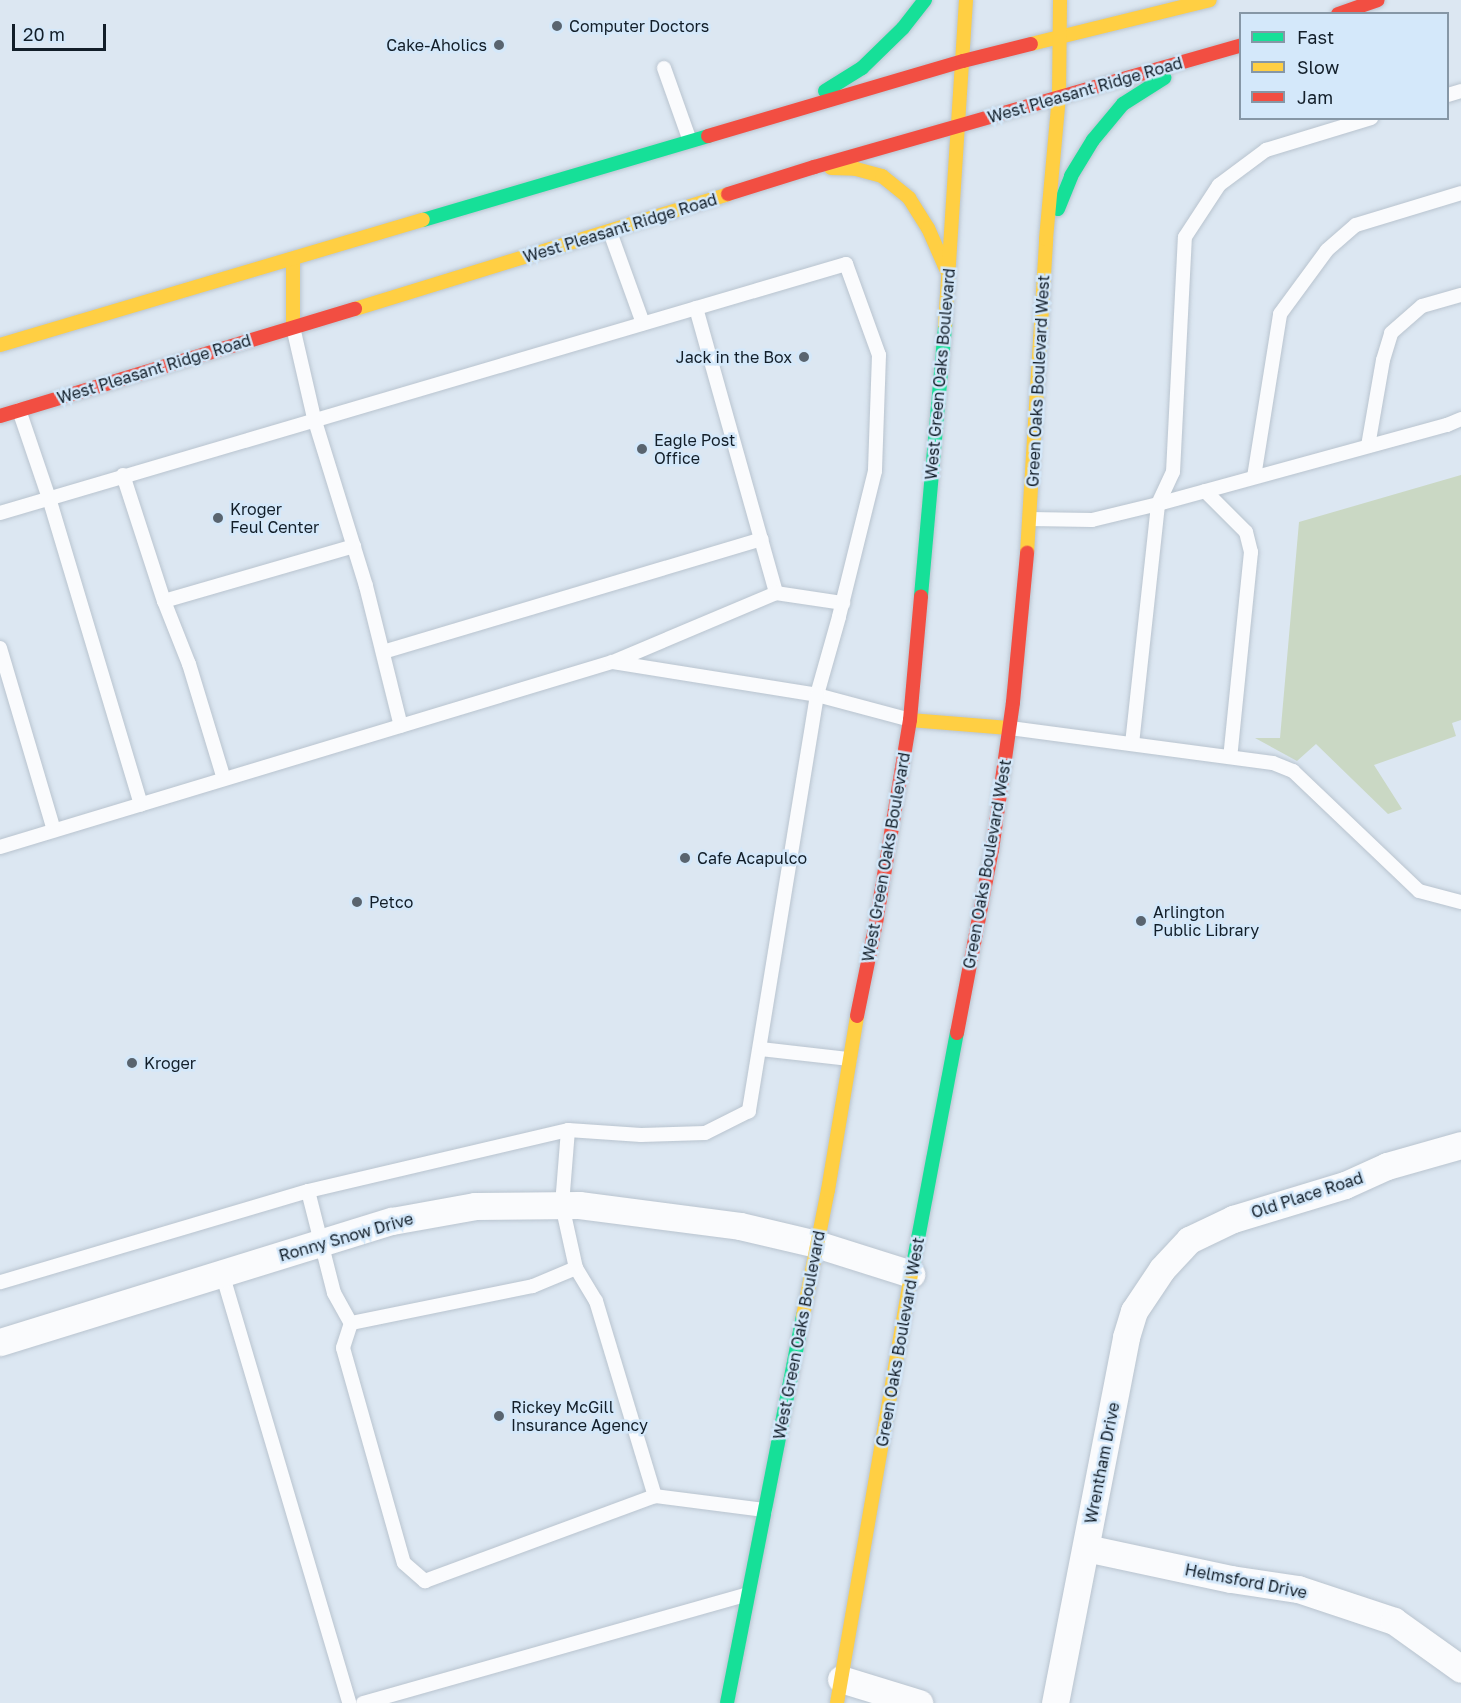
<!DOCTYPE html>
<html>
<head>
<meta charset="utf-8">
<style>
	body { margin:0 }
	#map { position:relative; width:1461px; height:1703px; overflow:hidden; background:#dce7f2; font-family:"Golos Text",sans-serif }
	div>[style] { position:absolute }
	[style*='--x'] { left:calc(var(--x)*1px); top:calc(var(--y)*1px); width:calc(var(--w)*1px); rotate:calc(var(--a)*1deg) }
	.green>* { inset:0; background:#cad8c4 }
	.roads { filter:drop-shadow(0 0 2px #b9c4cf) drop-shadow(0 0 2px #b9c4cf) }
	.lane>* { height:14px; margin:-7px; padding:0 7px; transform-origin:7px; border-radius:7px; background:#fafbfd }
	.street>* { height:27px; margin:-13.5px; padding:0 13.5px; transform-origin:13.5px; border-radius:13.5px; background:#fafbfd }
	.fast>* { height:14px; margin:-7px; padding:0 7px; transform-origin:7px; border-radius:7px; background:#16e098 }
	.slow>* { height:14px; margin:-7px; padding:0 7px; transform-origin:7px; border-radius:7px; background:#ffcf43 }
	.jam>* { height:14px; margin:-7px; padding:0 7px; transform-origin:7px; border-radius:7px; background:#f24e42 }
	.dots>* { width:16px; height:16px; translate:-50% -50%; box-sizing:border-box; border:3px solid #d4e8fa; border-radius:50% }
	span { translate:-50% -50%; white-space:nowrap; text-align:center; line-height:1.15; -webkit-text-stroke:5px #d4e8fa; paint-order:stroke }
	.poi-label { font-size:16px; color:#121e29 }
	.left { translate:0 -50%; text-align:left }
	.right { translate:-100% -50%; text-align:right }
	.street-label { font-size:16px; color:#121e29 }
	.legend { position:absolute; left:1239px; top:12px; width:210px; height:108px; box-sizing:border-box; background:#d4e8fa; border:2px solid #8697a6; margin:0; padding:8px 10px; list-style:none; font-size:18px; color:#121e29 }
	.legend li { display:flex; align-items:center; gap:12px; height:30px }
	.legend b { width:30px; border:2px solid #8697a6 }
	.scale { position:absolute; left:12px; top:24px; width:94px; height:27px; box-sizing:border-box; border:3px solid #121e29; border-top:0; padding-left:8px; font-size:18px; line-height:21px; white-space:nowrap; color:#121e29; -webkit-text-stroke:4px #d4e8fa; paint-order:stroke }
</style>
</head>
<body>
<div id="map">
	<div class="green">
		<div style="clip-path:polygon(1461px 475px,1461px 720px,1452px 723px,1456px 736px,1374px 765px,1402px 809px,1388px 814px,1316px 744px,1297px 761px,1255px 738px,1280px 738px,1299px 522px)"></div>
	</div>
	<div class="roads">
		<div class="lane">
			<div style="--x:664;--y:68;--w:77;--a:70.4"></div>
			<div style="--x:1448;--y:95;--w:14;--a:-17"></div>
			<div style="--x:610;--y:232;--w:97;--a:70.1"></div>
			<div style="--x:696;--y:308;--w:296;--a:74.3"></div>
			<div style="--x:776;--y:593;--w:68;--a:8.5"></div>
			<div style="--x:293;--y:327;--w:93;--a:77"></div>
			<div style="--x:314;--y:418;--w:176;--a:72.8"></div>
			<div style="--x:366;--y:586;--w:144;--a:76"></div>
			<div style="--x:19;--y:410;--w:93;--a:71.2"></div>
			<div style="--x:49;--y:498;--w:320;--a:73.3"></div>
			<div style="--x:1368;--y:446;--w:87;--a:-80.1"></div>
			<div style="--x:1383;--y:360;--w:28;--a:-73"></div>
			<div style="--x:1391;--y:333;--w:41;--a:-41.1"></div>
			<div style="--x:1422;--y:306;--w:41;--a:-15.8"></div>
			<div style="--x:123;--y:475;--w:133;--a:72"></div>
			<div style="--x:164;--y:601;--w:198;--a:-16.1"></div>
			<div style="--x:1254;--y:477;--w:165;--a:-80.9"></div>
			<div style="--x:1280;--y:314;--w:79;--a:-53.7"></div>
			<div style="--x:1327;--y:250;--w:38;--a:-41"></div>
			<div style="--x:1356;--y:225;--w:110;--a:-16.9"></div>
			<div style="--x:1205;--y:491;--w:58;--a:45"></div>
			<div style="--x:1246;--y:532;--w:21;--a:76"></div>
			<div style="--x:1251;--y:552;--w:206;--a:95.8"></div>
			<div style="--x:0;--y:513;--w:882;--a:-16.4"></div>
			<div style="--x:846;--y:264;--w:97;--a:70.1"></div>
			<div style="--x:879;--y:355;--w:116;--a:92"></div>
			<div style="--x:875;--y:471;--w:150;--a:103.9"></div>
			<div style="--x:839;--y:617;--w:81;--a:105.8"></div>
			<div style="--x:817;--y:695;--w:96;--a:15"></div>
			<div style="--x:1030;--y:519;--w:62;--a:0.9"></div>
			<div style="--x:1092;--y:520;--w:68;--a:-13.6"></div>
			<div style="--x:1158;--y:504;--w:300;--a:-15.3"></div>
			<div style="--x:1447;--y:425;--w:15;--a:-23"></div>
			<div style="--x:164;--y:601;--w:68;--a:68.4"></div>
			<div style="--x:189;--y:664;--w:120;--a:73.1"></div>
			<div style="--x:0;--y:648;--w:190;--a:73.5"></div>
			<div style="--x:383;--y:652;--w:395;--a:-16.6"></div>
			<div style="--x:613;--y:662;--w:177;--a:-22.9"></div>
			<div style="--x:1010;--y:728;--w:265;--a:7.6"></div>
			<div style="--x:1273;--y:763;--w:22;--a:22"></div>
			<div style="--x:1293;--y:771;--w:174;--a:43.6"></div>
			<div style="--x:1419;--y:891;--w:43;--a:14.7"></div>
			<div style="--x:1132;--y:744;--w:241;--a:-83.8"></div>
			<div style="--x:1158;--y:504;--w:35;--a:-65"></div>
			<div style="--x:1173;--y:472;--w:235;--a:-87.1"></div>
			<div style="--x:1185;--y:237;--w:62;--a:-56.8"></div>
			<div style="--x:1219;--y:185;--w:59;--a:-36.7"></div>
			<div style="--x:1266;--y:150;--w:110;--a:-16.9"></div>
			<div style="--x:0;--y:847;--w:639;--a:-16.82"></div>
			<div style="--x:612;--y:662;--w:208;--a:9.1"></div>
			<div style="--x:817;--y:695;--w:422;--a:99.3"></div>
			<div style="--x:749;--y:1111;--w:49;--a:153.4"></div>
			<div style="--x:705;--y:1133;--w:64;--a:178.2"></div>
			<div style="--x:641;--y:1135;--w:73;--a:-176.1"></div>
			<div style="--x:568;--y:1130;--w:267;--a:166.8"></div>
			<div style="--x:308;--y:1191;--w:321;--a:163.5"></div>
			<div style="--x:761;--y:1049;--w:89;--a:6.5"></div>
			<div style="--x:568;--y:1130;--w:75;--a:94.6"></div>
			<div style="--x:562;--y:1205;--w:65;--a:77.5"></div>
			<div style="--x:576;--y:1268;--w:39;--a:59"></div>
			<div style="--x:596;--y:1301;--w:204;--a:73.2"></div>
			<div style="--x:655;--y:1496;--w:111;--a:7.3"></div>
			<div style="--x:308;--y:1191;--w:105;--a:75.7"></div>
			<div style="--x:334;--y:1293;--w:35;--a:61"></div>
			<div style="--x:576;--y:1268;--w:47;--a:157.3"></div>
			<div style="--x:533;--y:1286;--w:186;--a:168.5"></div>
			<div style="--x:351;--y:1323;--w:26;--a:108"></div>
			<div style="--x:343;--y:1348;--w:223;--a:74.2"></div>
			<div style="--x:404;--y:1563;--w:28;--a:41"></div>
			<div style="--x:425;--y:1581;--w:245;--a:-20.3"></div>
			<div style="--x:222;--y:1273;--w:448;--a:73.5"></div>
			<div style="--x:363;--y:1703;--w:400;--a:-15.8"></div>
		</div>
		<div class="street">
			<div style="--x:0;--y:1342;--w:410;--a:-17.2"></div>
			<div style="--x:392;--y:1221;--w:84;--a:-10.2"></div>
			<div style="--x:475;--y:1206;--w:104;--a:-0.6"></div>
			<div style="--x:579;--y:1205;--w:162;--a:7.4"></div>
			<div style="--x:740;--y:1226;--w:78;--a:13.3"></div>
			<div style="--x:816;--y:1244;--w:100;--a:17.5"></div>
			<div style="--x:1086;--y:1548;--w:148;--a:12.1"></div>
			<div style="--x:1231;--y:1579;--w:68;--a:8.5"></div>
			<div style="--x:1298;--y:1589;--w:101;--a:18.4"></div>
			<div style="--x:1394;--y:1621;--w:82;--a:35.6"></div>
			<div style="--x:841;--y:1679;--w:82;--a:17.1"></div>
			<div style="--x:1055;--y:1703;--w:373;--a:-79"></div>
			<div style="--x:1126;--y:1337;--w:27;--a:-73"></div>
			<div style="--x:1134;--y:1311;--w:50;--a:-56.3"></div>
			<div style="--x:1162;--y:1269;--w:40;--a:-47"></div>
			<div style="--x:1189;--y:1240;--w:49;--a:-25.5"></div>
			<div style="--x:1233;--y:1219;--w:117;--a:-16.9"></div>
			<div style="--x:1345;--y:1185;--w:46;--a:-24.3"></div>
			<div style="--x:1387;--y:1166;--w:77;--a:-15.8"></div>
		</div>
		<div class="fast">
			<div style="--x:825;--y:91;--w:44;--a:-31.9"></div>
			<div style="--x:862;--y:68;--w:57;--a:-44.3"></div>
			<div style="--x:903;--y:28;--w:36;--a:-52"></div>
			<div style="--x:1058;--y:209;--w:35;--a:-68"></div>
			<div style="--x:1071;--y:176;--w:42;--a:-58.6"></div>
			<div style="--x:1093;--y:140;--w:47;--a:-50.2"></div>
			<div style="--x:1123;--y:104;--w:49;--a:-32.4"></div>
			<div style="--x:423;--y:220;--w:297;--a:-16.4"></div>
			<div style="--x:921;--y:596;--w:272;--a:-84.9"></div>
			<div style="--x:913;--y:1265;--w:236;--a:-79.3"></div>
			<div style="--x:727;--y:1703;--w:394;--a:-78.9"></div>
		</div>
		<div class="slow">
			<div style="--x:1031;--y:44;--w:184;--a:-13.8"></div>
			<div style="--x:831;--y:168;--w:25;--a:2"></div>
			<div style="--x:856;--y:169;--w:27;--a:15"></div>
			<div style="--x:882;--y:176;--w:35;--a:39"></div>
			<div style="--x:909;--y:198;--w:36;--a:58"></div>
			<div style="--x:928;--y:228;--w:45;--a:66.3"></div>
			<div style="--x:293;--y:259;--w:68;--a:90"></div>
			<div style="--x:355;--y:309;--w:390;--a:-17.1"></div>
			<div style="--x:945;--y:325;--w:326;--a:-86.3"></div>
			<div style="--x:0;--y:345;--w:441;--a:-16.5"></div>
			<div style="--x:1027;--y:553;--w:315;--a:-86.5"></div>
			<div style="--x:1046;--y:239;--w:143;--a:-84.8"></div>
			<div style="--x:1059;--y:97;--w:97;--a:-89.4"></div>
			<div style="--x:910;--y:720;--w:99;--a:4.6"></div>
			<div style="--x:803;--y:1316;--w:128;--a:-78.8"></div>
			<div style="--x:828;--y:1190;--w:176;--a:-80.5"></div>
			<div style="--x:837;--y:1703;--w:445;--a:-80.2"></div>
		</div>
		<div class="jam">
			<div style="--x:1338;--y:14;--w:42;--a:-19.3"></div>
			<div style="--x:708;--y:136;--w:266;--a:-16.4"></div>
			<div style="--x:963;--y:61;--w:70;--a:-14"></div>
			<div style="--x:728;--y:194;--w:90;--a:-17.4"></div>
			<div style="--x:814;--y:167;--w:443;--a:-15.9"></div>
			<div style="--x:0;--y:416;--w:371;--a:-16.8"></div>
			<div style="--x:857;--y:1016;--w:95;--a:-78.5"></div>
			<div style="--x:876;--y:923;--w:206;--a:-80.5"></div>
			<div style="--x:910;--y:720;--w:124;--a:-84.9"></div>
			<div style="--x:957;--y:1033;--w:186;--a:-79.2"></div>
			<div style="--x:992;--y:850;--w:149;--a:-81.9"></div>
			<div style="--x:1013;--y:702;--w:150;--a:-84.6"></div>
		</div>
	</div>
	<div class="dots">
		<div style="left:557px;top:26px;background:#59646f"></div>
		<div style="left:499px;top:45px;background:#59646f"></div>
		<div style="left:804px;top:357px;background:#59646f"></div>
		<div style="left:642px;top:449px;background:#59646f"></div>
		<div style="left:218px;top:518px;background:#59646f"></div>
		<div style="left:685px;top:858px;background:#59646f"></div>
		<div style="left:357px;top:902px;background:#59646f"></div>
		<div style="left:1141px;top:921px;background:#59646f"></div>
		<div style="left:132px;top:1063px;background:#59646f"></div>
		<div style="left:499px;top:1416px;background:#59646f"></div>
	</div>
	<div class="poi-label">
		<span class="left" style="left:569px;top:26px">Computer Doctors</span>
		<span class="right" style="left:487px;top:45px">Cake-Aholics</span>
		<span class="right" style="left:792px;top:357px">Jack in the Box</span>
		<span class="left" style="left:654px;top:449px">Eagle Post<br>Office</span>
		<span class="left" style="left:230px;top:518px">Kroger<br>Feul Center</span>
		<span class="left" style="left:697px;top:858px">Cafe Acapulco</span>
		<span class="left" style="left:369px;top:902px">Petco</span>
		<span class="left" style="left:1153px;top:921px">Arlington<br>Public Library</span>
		<span class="left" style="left:144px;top:1063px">Kroger</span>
		<span class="left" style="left:511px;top:1416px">Rickey McGill<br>Insurance Agency</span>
	</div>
	<div class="street-label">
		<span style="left:1085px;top:90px;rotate:-16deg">West Pleasant Ridge Road</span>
		<span style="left:620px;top:228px;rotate:-17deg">West Pleasant Ridge Road</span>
		<span style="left:154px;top:369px;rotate:-17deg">West Pleasant Ridge Road</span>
		<span style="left:940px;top:374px;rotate:-85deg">West Green Oaks Boulevard</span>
		<span style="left:1038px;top:381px;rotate:-87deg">Green Oaks Boulevard West</span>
		<span style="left:886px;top:857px;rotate:-80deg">West Green Oaks Boulevard</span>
		<span style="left:987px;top:864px;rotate:-80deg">Green Oaks Boulevard West</span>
		<span style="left:1307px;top:1195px;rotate:-18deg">Old Place Road</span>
		<span style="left:346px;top:1237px;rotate:-16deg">Ronny Snow Drive</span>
		<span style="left:799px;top:1335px;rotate:-79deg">West Green Oaks Boulevard</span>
		<span style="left:900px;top:1342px;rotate:-80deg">Green Oaks Boulevard West</span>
		<span style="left:1102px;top:1463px;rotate:-79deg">Wrentham Drive</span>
		<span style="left:1246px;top:1581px;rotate:11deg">Helmsford Drive</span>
	</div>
	<ul class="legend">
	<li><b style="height:8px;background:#16e098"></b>Fast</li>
	<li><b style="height:8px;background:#ffcf43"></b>Slow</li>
	<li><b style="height:8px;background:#f24e42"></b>Jam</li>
	</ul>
	<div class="scale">20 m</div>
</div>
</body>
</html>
